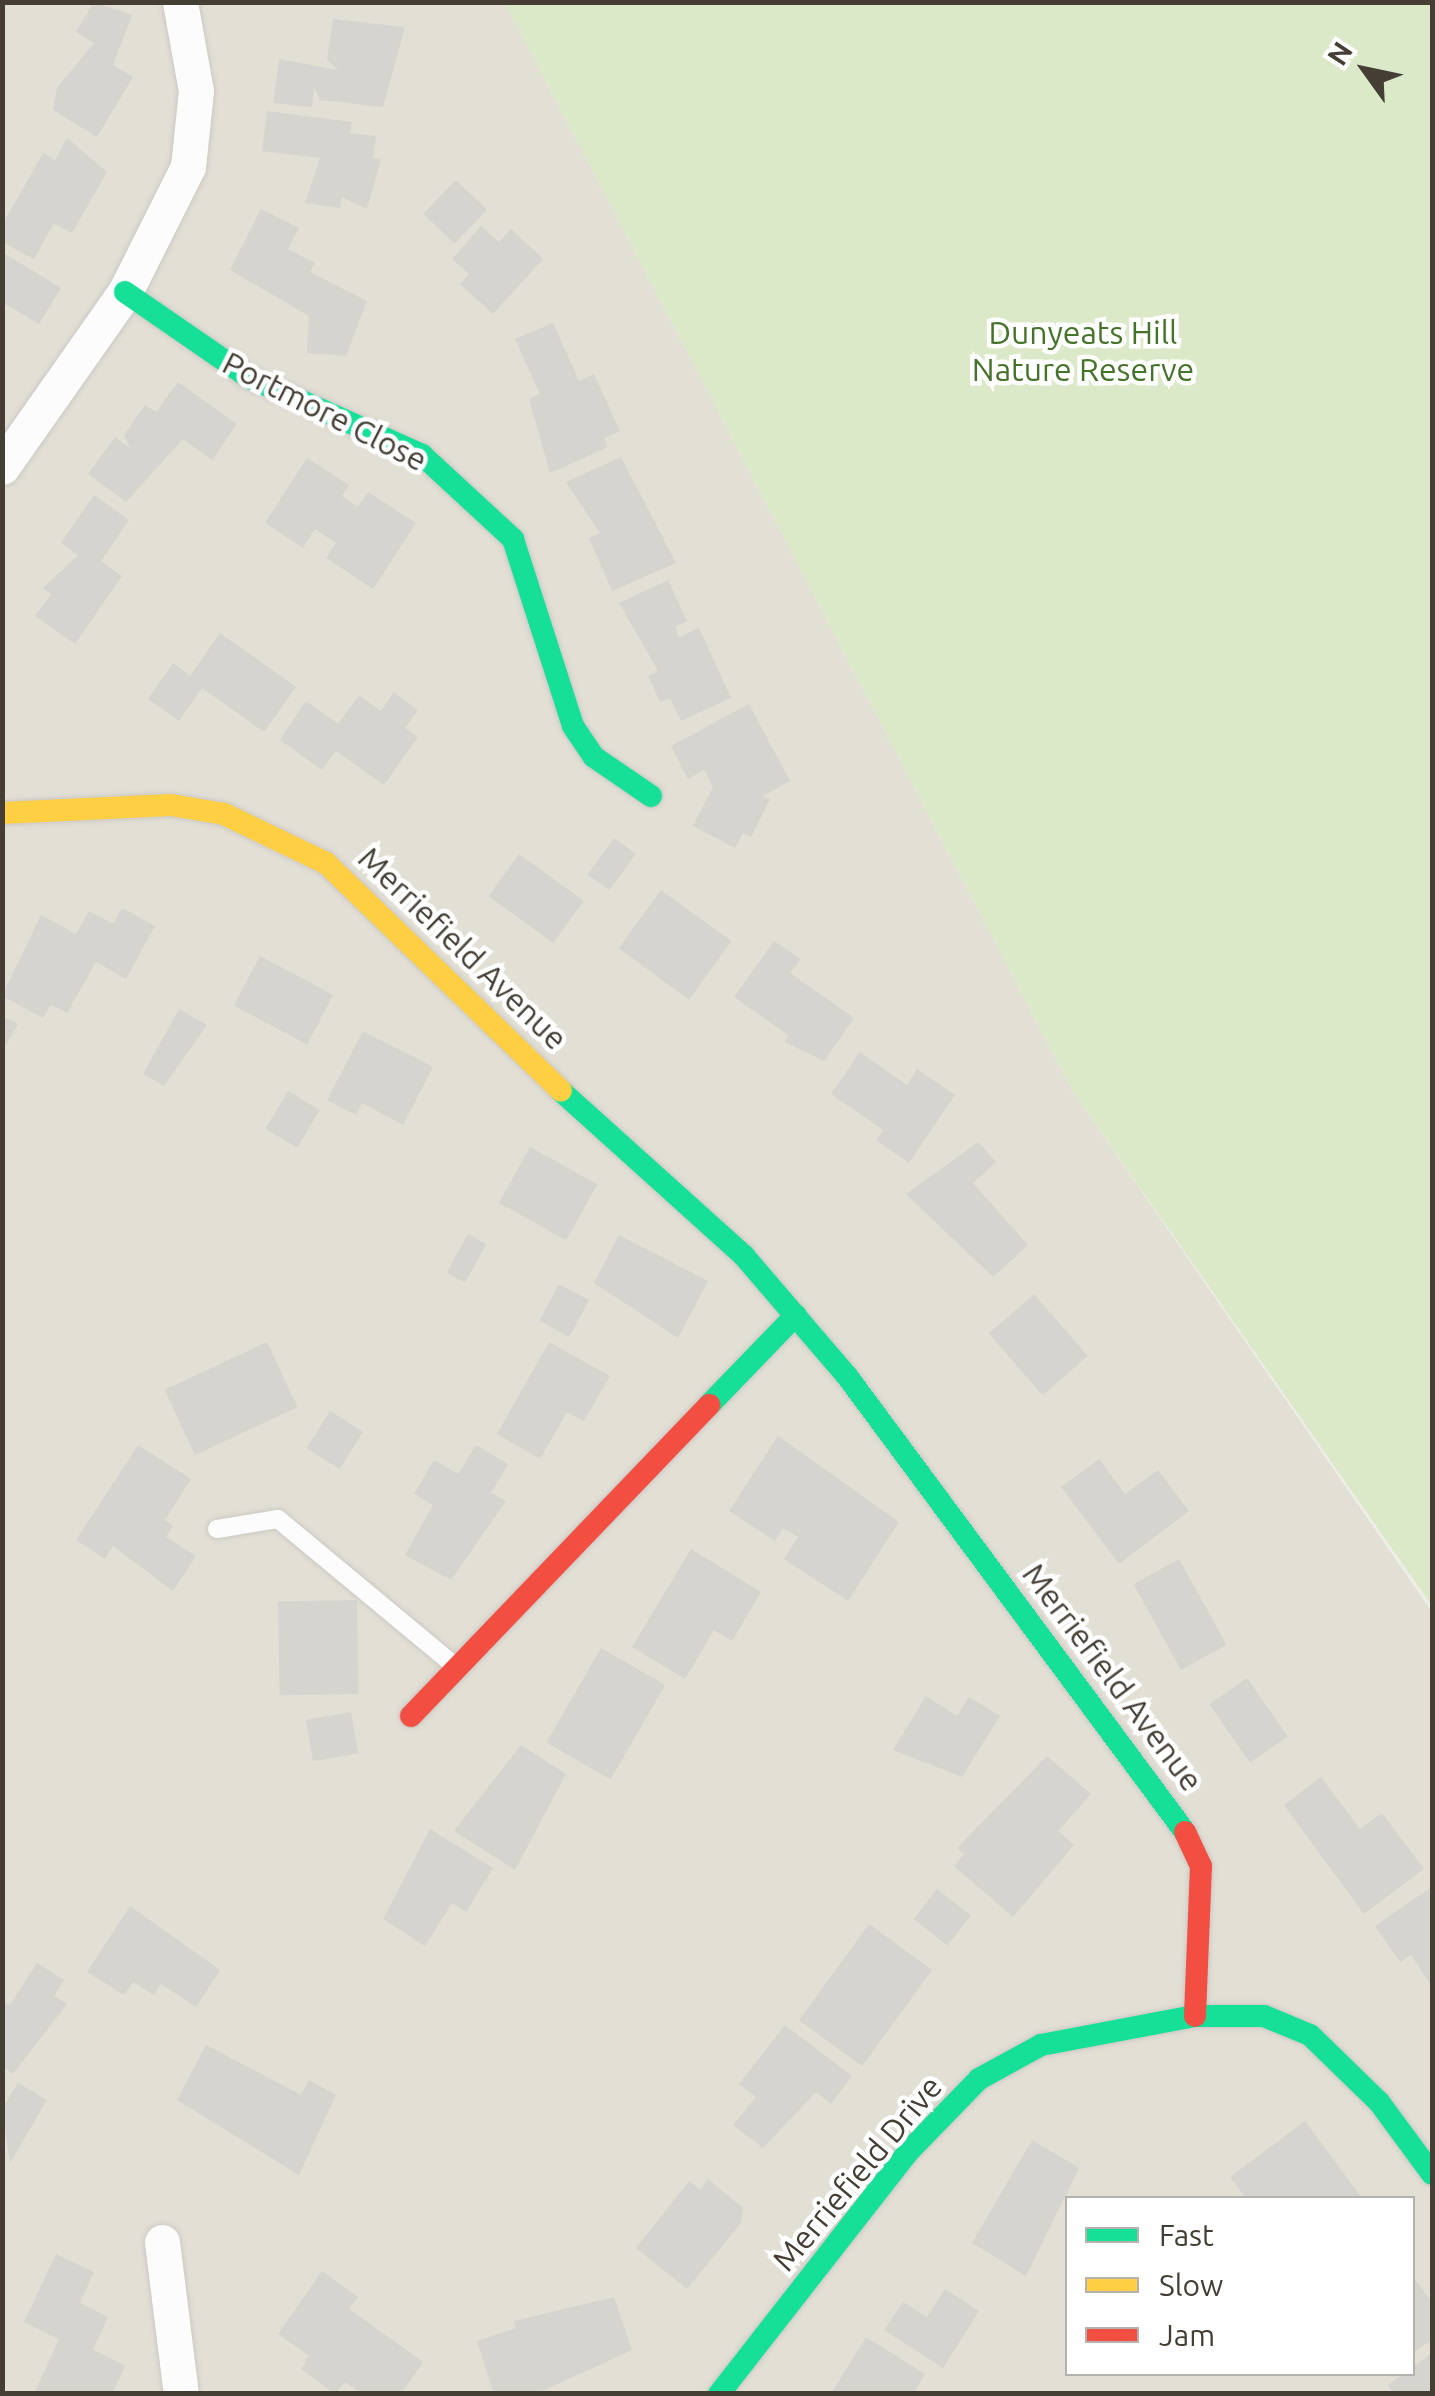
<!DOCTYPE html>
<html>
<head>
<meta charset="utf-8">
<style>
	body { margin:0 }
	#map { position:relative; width:1435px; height:2396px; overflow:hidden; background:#eeede8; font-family:Ubuntu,sans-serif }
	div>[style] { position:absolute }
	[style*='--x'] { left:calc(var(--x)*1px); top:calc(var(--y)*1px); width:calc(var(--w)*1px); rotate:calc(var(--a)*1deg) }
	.residential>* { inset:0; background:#e2dfd5 }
	.green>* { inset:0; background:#dbe9c8 }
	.building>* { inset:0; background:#d6d4cf; transform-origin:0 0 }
	.roads { filter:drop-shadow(0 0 2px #cbc9c4) drop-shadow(0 0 2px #cbc9c4) }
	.lane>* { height:18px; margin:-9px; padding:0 9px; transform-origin:9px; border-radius:9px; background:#fcfcfc }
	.street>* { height:35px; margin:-17.5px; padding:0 17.5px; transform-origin:17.5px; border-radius:17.5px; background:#fcfcfc }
	.fast>* { height:22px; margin:-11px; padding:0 11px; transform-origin:11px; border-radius:11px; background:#16e098 }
	.slow>* { height:22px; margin:-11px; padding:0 11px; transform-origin:11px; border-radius:11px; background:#ffcf43 }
	.jam>* { height:22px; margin:-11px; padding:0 11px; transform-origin:11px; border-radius:11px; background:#f24e42 }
	span { translate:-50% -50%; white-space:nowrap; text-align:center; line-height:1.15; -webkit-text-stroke:9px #fff; paint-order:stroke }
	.park-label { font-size:32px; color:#457329 }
	.street-label { font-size:32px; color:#443e34 }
	.frame { position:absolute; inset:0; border:5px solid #443e34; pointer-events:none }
	.legend { position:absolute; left:1065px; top:2196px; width:350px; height:180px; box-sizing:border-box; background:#fff; border:2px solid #b4b2ae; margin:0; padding:12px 18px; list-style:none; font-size:30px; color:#443e34 }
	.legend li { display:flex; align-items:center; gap:20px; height:50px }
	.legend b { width:50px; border:2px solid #b4b2ae }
	.north { position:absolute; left:1315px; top:20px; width:100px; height:100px; -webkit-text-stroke:8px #fff; paint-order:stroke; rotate:303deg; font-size:28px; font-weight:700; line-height:40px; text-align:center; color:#443e34 }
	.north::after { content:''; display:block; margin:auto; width:35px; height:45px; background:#443e34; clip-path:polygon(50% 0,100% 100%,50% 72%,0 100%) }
</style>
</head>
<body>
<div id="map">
	<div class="residential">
		<div style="clip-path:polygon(evenodd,3px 3px,505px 3px,1073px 1092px,1432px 1612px,1432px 2393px,3px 2394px,3px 3px,1068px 2198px,1412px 2198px,1412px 2374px,1068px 2374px,1068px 2198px)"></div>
	</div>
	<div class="green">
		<div style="clip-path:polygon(505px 3px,1432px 3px,1432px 1606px,1073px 1092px)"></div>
	</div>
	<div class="building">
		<div style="clip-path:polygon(94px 2px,132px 15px,113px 65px,133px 77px,97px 137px,53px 110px,57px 88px,94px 43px,76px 32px)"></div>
		<div style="clip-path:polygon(333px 19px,405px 27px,383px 107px,320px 100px,314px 87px,312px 107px,273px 103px,279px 59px,338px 70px,327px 60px)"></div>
		<div style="clip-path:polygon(267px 111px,352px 122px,350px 133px,376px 136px,373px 158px,381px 159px,367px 209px,342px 197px,340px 208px,305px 203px,320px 158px,262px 151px)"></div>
		<div style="clip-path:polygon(67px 138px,107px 172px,72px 233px,54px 223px,34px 259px,2px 242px,2px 225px,43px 153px,55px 160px)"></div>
		<div style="left:456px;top:180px;width:43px;height:47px;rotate:44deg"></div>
		<div style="clip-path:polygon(261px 209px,299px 228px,288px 249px,315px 263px,310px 272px,367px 301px,346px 356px,307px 353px,309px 316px,230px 270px)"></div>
		<div style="clip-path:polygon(481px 226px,499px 242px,511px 229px,543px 259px,493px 314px,460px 284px,469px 274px,452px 259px)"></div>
		<div style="clip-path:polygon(2px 252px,61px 288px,39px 324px,2px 302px)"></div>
		<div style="clip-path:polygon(553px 323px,579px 381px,594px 374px,620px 431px,604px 438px,608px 447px,550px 473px,529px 399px,540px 394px,515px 339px)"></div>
		<div style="clip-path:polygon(178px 382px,237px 424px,212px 460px,183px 439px,126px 502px,88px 474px,115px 437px,130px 448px,124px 435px,145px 405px,156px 412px)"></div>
		<div style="clip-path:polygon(621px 457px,676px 563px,612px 591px,589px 538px,600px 533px,566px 482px)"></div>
		<div style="clip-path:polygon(307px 458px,349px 485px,342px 496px,358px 507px,368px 492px,416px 523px,373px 589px,326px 558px,336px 543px,315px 529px,303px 548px,265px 523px)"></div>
		<div style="clip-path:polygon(94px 495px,129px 520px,101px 561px,122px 576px,75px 644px,35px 616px,51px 594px,43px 588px,78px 555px,61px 543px)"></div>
		<div style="clip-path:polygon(668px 580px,687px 621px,675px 627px,679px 637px,699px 628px,731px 698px,681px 721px,670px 698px,660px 702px,648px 676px,658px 671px,619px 603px)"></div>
		<div style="clip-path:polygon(220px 633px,296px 687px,264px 732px,202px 688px,179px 721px,148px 699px,173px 663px,190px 676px)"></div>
		<div style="clip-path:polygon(394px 692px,418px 710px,405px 728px,418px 737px,384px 785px,336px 751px,322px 770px,280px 740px,306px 701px,338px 724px,359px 695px,381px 711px)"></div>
		<div style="clip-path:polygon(749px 704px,790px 781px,762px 796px,770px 799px,751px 837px,743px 833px,735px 848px,693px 826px,713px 787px,704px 770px,688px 779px,671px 746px)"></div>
		<div style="left:614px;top:838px;width:27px;height:45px;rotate:36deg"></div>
		<div style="left:519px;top:854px;width:80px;height:52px;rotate:36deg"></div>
		<div style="left:661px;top:890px;width:87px;height:72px;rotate:36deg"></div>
		<div style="clip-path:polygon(122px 908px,155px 926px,126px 979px,96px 962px,67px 1013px,51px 1005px,43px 1018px,2px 996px,41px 915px,76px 934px,89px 911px,113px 924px)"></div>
		<div style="clip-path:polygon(774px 941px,801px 959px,790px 973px,854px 1018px,824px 1061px,785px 1042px,789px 1036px,734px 997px)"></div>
		<div style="left:260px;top:956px;width:83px;height:56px;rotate:28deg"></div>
		<div style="clip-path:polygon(179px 1009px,207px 1025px,164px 1086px,143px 1074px)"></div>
		<div style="clip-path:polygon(2px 1016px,18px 1024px,2px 1052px)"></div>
		<div style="clip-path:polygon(363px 1031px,433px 1067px,403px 1125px,362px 1103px,356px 1115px,327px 1100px)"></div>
		<div style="clip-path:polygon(860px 1052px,907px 1085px,917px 1069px,955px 1095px,909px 1163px,876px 1140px,883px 1130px,831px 1094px)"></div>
		<div style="left:288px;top:1091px;width:37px;height:44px;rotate:31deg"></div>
		<div style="clip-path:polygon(978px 1142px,996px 1162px,973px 1183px,1028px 1245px,993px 1277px,906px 1194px)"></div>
		<div style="left:530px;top:1147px;width:77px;height:64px;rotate:29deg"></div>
		<div style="left:468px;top:1234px;width:21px;height:44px;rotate:29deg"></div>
		<div style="clip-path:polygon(619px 1235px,708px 1281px,678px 1338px,594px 1283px)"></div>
		<div style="left:559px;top:1284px;width:34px;height:42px;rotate:28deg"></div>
		<div style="left:1034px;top:1294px;width:82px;height:60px;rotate:49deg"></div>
		<div style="left:267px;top:1342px;width:72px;height:113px;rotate:65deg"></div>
		<div style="clip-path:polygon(549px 1342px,610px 1376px,584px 1421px,567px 1412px,540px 1459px,497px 1434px)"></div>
		<div style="left:330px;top:1411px;width:39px;height:44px;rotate:32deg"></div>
		<div style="clip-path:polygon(778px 1436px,899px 1522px,848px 1601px,784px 1559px,798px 1537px,783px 1528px,775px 1541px,729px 1511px)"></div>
		<div style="clip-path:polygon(138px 1445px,191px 1479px,165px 1520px,173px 1526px,166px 1537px,196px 1556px,173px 1591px,113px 1546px,105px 1559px,76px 1540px)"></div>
		<div style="clip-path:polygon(476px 1445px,508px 1464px,491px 1493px,506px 1501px,451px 1580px,405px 1555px,433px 1505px,414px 1494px,434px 1460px,458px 1474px)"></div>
		<div style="clip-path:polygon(1099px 1459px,1125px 1494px,1158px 1470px,1189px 1511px,1119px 1564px,1061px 1487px)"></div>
		<div style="clip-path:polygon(691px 1549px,761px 1592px,732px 1641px,714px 1630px,685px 1679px,632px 1647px)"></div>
		<div style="left:1179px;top:1559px;width:98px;height:52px;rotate:61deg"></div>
		<div style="left:357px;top:1600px;width:94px;height:79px;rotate:89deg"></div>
		<div style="left:601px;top:1648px;width:74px;height:109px;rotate:30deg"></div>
		<div style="left:1247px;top:1678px;width:71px;height:46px;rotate:55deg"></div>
		<div style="clip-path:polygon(926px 1696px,957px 1716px,969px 1697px,1000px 1716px,962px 1777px,893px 1750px)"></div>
		<div style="left:351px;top:1712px;width:42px;height:46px;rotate:80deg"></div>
		<div style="clip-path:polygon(521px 1745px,566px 1774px,515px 1870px,454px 1831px)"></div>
		<div style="clip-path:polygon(1047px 1756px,1091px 1794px,1058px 1831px,1074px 1845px,1013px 1917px,954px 1866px,964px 1854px,957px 1848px)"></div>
		<div style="clip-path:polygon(1321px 1777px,1360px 1829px,1382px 1813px,1424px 1869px,1364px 1914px,1284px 1805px)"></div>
		<div style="clip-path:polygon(430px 1829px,493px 1868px,466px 1912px,452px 1903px,425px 1946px,383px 1919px)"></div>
		<div style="clip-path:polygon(1430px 1888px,1432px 1892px,1432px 1987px,1411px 1955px,1400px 1962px,1375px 1926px)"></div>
		<div style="left:937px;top:1889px;width:43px;height:38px;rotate:38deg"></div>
		<div style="clip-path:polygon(130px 1906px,220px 1970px,196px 2007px,161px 1984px,154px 1995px,133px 1982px,124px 1995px,87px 1972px)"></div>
		<div style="left:869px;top:1924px;width:78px;height:119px;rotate:36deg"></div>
		<div style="clip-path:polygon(37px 1963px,64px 1980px,54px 1996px,67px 2004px,13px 2074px,2px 2067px,2px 2001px,10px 2005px)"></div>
		<div style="clip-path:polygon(785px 2025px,852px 2076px,831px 2104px,816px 2092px,763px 2148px,733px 2125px,756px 2097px,739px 2084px)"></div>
		<div style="clip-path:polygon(206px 2045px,301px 2095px,309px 2080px,336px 2095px,299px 2175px,177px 2100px)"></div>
		<div style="clip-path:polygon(18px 2083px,47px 2100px,10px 2163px,2px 2109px)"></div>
		<div style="clip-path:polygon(1305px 2121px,1362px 2198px,1246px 2198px,1230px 2177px)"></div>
		<div style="clip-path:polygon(1032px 2140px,1079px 2168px,1026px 2276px,972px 2243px)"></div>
		<div style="clip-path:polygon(708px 2179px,743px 2208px,741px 2223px,687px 2289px,636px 2248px,689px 2181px,700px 2190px)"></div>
		<div style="clip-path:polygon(56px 2254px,94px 2272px,80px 2303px,108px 2317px,93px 2350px,125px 2366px,112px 2394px,34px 2394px,59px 2339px,24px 2322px)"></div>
		<div style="clip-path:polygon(322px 2271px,358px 2297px,349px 2309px,423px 2362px,401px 2394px,362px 2394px,345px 2382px,335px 2394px,301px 2369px,309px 2356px,278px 2334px)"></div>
		<div style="clip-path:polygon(1412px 2275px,1432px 2303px,1432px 2340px,1412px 2353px)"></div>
		<div style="clip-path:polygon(945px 2289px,979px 2311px,943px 2368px,884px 2330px,903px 2302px,927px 2317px)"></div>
		<div style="clip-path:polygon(614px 2297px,632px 2350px,536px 2394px,494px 2394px,477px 2341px,516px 2328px,514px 2321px)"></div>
		<div style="clip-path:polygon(866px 2337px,925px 2374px,913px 2394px,831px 2394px)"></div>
		<div style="clip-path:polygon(1432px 2353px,1432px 2394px,1394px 2394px,1388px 2385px)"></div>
	</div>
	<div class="roads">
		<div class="lane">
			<div style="--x:217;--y:1529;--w:62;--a:-9.3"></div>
			<div style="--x:278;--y:1519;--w:231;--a:39.7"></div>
		</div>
		<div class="street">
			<div style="--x:2;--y:467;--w:214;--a:-54.9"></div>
			<div style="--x:125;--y:292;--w:140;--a:-63.3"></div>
			<div style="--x:188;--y:167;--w:76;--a:-84"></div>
			<div style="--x:196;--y:91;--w:90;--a:-100.2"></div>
			<div style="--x:162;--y:2242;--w:153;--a:82.9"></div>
		</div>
		<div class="fast">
			<div style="--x:125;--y:292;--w:150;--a:34.6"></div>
			<div style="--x:248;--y:377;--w:191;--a:24.1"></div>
			<div style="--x:422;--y:455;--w:124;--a:42.7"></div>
			<div style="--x:513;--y:539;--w:196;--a:72.2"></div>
			<div style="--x:573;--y:726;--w:37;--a:56"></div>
			<div style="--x:594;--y:757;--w:69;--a:34.4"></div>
			<div style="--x:561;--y:1091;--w:246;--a:42"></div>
			<div style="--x:744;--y:1256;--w:158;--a:49.4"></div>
			<div style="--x:847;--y:1376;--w:568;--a:53.45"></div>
			<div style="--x:709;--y:1405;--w:125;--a:-46"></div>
			<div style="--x:719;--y:2394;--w:308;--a:-52"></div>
			<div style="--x:909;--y:2151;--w:100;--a:-45.8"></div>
			<div style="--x:979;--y:2079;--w:71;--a:-28.7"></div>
			<div style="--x:1041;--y:2045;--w:157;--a:-10.7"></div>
			<div style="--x:1195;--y:2016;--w:69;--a:0"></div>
			<div style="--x:1264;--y:2016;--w:50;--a:22.4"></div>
			<div style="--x:1310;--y:2035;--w:96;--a:44.2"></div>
			<div style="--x:1379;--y:2102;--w:89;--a:53.6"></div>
		</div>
		<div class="slow">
			<div style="--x:2;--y:813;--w:169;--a:-2.7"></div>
			<div style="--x:171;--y:805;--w:54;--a:9.6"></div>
			<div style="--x:224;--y:814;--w:113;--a:25.7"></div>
			<div style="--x:326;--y:863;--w:327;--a:44.1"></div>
		</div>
		<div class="jam">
			<div style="--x:411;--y:1716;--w:431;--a:-46.2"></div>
			<div style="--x:1185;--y:1832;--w:38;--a:65"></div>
			<div style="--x:1201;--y:1866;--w:150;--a:92.3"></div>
		</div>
	</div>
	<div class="park-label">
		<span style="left:1083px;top:351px">Dunyeats Hill<br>Nature Reserve</span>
	</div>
	<div class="street-label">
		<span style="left:325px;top:411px;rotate:27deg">Portmore Close</span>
		<span style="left:463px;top:948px;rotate:44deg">Merriefield Avenue</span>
		<span style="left:1113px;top:1677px;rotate:53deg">Merriefield Avenue</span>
		<span style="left:857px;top:2173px;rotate:-50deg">Merriefield Drive</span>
	</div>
	<div class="frame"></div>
	<ul class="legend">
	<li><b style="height:12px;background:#16e098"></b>Fast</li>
	<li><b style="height:12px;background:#ffcf43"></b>Slow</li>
	<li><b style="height:12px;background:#f24e42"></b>Jam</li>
	</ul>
	<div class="north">N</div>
</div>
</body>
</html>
